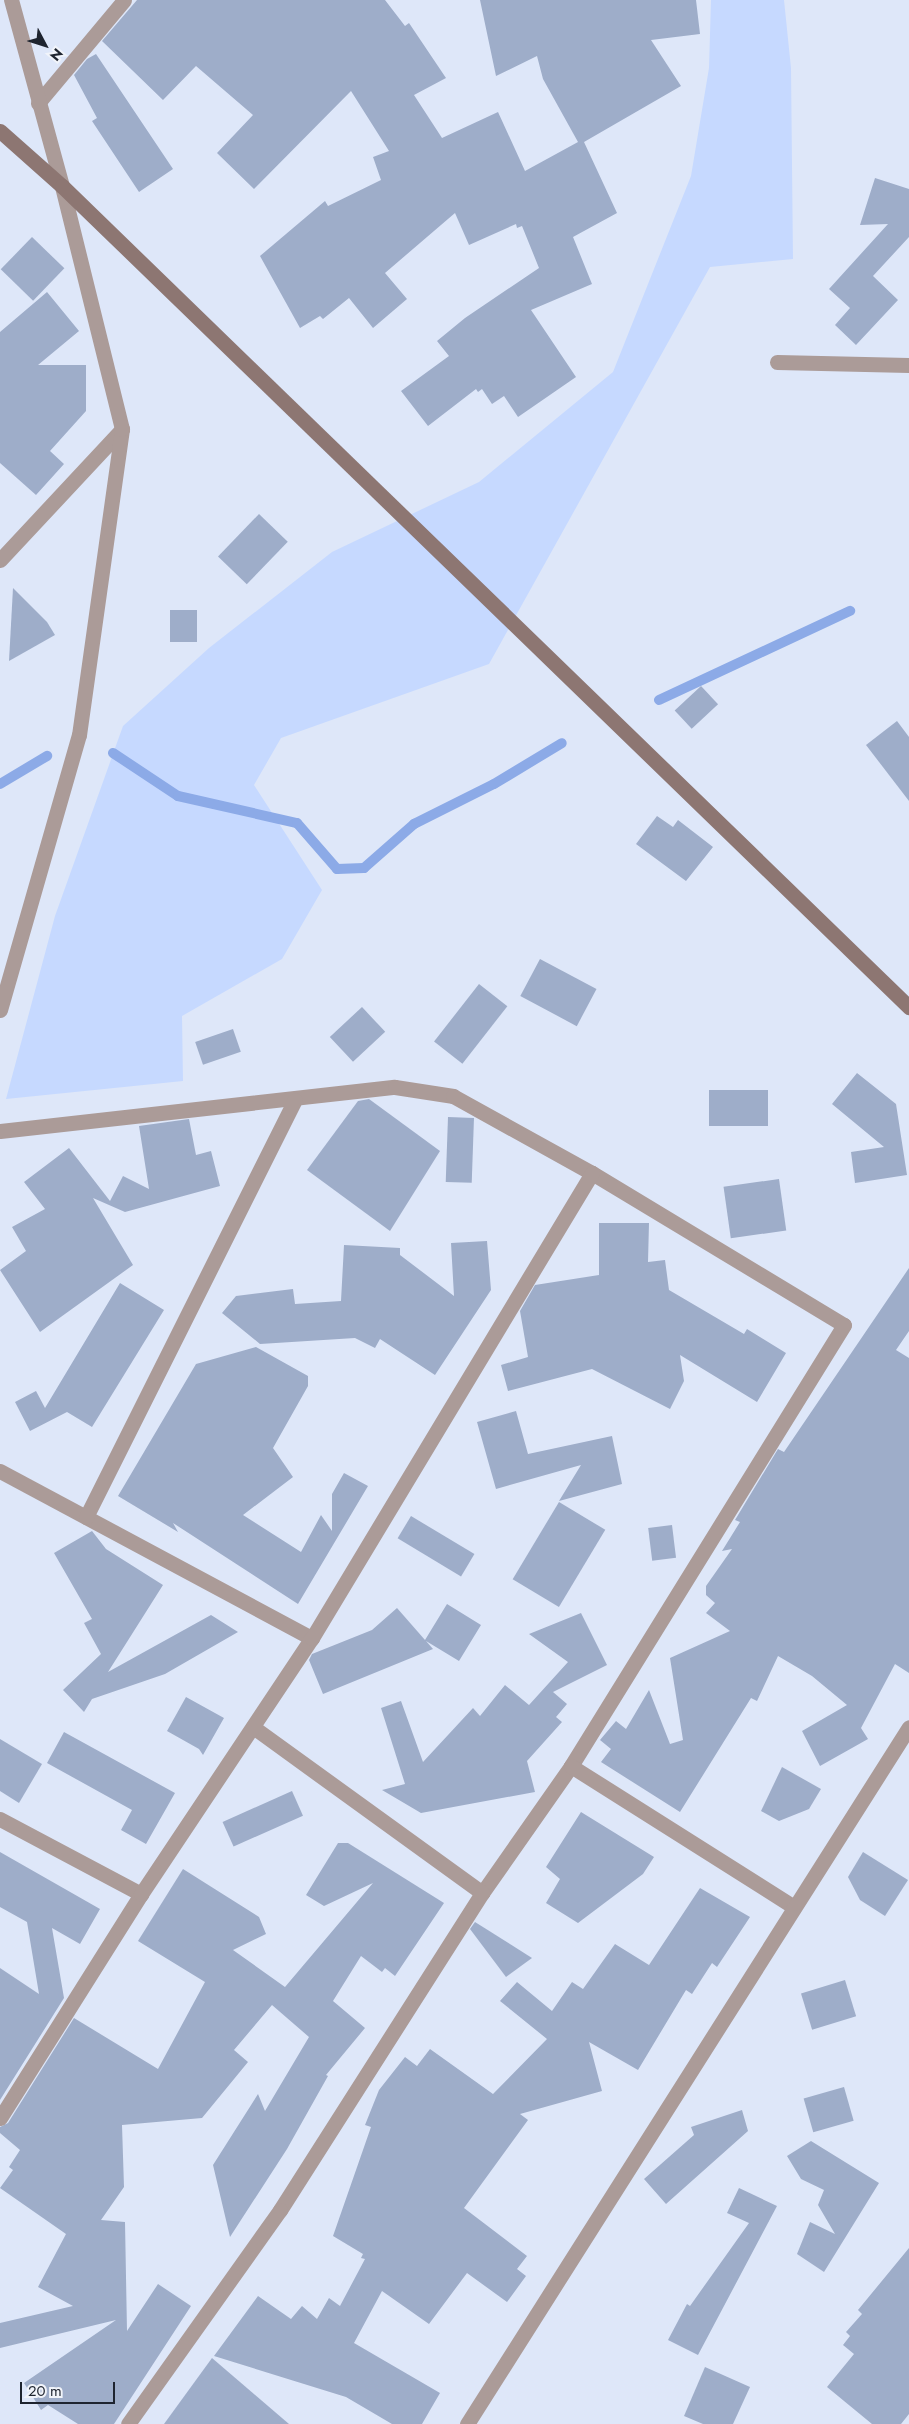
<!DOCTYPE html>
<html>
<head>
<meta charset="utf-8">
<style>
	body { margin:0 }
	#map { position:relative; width:909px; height:2424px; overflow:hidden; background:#dee7f9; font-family:Jost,sans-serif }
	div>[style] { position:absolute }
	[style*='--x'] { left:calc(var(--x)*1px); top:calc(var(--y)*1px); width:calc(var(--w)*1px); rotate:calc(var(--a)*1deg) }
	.green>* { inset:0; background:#c6d9ff }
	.stream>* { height:10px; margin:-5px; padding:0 5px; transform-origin:5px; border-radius:5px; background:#8caae7 }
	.building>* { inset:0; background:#9eadc9; transform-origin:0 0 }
	.street>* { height:15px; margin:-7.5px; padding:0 7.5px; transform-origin:7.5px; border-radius:7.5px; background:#ab9b98 }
	.secondary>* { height:15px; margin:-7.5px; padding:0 7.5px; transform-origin:7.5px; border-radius:7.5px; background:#8d7672 }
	span { translate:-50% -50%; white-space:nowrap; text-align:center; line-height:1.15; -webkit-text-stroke:4px #f1f4fa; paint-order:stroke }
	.north { position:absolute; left:20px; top:20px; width:50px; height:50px; -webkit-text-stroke:4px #f1f4fa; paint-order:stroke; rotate:130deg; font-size:14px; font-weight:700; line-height:20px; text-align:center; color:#1e242f }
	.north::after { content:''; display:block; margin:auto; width:18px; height:22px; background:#1e242f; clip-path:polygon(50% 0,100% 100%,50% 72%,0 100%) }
	.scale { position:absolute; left:20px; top:2382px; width:95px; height:22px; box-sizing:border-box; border:2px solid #1e242f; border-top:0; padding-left:6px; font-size:15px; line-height:18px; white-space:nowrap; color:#1e242f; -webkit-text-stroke:4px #f1f4fa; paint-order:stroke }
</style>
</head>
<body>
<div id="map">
	<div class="green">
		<div style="clip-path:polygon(711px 0,784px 0,791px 68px,793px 259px,710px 267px,489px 664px,281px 738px,254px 785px,322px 890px,282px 959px,182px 1016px,183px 1081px,6px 1099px,55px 916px,123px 726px,209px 648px,332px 552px,479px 482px,613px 372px,691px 176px,709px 68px)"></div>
	</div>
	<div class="stream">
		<div style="--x:659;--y:700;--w:211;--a:-25"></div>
		<div style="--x:113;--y:753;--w:78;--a:33.5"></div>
		<div style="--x:178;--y:796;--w:122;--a:12.8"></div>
		<div style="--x:297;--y:823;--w:61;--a:49"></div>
		<div style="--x:337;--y:869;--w:27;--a:-2"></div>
		<div style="--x:364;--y:868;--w:67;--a:-41.3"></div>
		<div style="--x:414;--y:824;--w:89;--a:-26.6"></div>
		<div style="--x:494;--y:784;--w:79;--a:-31.1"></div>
		<div style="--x:0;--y:784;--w:55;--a:-30.8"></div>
	</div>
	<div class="building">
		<div style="clip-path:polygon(137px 0,385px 0,405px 26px,409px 23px,446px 78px,414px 95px,442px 138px,498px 112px,525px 171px,578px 142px,543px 79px,537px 56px,496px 76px,480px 0,696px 0,700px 34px,651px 40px,681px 86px,584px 142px,617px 213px,573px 237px,592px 284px,531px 310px,576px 377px,518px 417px,504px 396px,492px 404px,482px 389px,478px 392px,476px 389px,428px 426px,401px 391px,449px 356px,437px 341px,465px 318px,539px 268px,522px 226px,517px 228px,516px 224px,469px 245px,455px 213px,385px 273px,407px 299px,373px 328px,349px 298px,323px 319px,320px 316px,300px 328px,260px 256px,325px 201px,328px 206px,381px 180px,373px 157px,389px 151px,351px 91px,254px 189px,217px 153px,253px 115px,196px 66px,163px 100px,102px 41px)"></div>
		<div style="clip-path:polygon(96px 54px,173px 169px,139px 192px,92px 121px,97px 118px,74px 75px,87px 59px)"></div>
		<div style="clip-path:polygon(875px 178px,909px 189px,909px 237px,873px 276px,898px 300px,856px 345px,835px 325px,850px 308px,829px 289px,888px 224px,860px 225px)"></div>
		<div style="left:32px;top:237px;width:45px;height:45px;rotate:44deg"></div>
		<div style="clip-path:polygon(47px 292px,79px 331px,38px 365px,86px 365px,86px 411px,50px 451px,64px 464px,36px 495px,0 463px,0 332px)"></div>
		<div style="left:259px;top:514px;width:40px;height:59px;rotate:44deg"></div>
		<div style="clip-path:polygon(13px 588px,47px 622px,55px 635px,9px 661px)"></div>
		<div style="left:170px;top:610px;width:27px;height:32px"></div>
		<div style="left:701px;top:686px;width:25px;height:36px;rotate:47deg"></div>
		<div style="clip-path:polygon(897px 721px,909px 737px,909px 801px,866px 745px)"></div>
		<div style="clip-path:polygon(657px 816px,673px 827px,678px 820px,713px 847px,686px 881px,636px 844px)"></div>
		<div style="left:540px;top:959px;width:64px;height:42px;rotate:28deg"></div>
		<div style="left:479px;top:984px;width:36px;height:73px;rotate:38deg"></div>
		<div style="left:362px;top:1007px;width:34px;height:44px;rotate:47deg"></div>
		<div style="left:233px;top:1029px;width:24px;height:40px;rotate:71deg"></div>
		<div style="clip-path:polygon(857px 1073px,896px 1104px,907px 1175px,855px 1183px,851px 1152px,884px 1147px,832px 1104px)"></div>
		<div style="left:709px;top:1090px;width:59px;height:36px"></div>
		<div style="clip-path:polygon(369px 1099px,440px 1151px,390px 1231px,307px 1170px,358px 1101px)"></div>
		<div style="left:448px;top:1117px;width:26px;height:65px;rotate:2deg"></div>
		<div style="clip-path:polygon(189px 1119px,196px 1155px,211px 1151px,220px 1186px,125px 1212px,93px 1198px,133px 1265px,40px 1332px,0 1270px,26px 1251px,12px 1227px,45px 1209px,24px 1182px,69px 1148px,110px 1201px,123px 1176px,149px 1189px,139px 1126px)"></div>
		<div style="left:779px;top:1179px;width:52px;height:56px;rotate:82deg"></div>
		<div style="clip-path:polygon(599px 1223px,649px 1223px,648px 1262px,665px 1260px,669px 1290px,744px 1334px,747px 1329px,786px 1353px,757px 1402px,680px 1355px,684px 1381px,670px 1409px,592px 1369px,508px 1391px,501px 1365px,528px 1357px,520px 1311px,535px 1285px,599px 1275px)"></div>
		<div style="clip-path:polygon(487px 1241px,491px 1290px,435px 1375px,380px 1339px,375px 1348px,355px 1338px,260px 1344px,222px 1313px,236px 1296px,293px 1289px,295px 1304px,341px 1301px,344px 1245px,400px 1248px,400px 1255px,454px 1296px,451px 1243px)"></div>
		<div style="clip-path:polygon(909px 1268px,909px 1331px,896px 1350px,909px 1358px,909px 1673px,895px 1664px,861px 1728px,868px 1739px,820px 1766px,802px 1731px,847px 1705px,812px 1676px,778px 1656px,757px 1701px,751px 1698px,680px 1812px,601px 1762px,611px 1749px,600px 1740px,616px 1721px,626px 1729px,649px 1690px,670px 1744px,683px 1740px,670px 1658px,730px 1631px,706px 1613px,715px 1603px,706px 1595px,706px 1586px,732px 1549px,722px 1551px,740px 1522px,735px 1520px,778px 1449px,784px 1452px)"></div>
		<div style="clip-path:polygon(120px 1283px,164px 1310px,92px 1427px,67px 1412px,30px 1431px,15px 1402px,36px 1391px,45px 1408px)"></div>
		<div style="clip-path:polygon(256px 1347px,308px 1376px,308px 1386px,273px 1448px,293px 1477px,243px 1515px,301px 1552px,321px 1515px,332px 1531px,332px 1494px,344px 1473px,368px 1486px,298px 1604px,173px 1523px,178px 1532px,118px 1496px,196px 1364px)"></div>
		<div style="clip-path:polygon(516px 1411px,528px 1454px,612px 1436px,622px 1484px,559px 1501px,581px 1465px,496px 1489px,477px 1422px)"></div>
		<div style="left:559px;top:1502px;width:54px;height:90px;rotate:31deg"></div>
		<div style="left:411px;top:1516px;width:74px;height:26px;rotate:31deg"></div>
		<div style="left:672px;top:1525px;width:33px;height:24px;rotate:83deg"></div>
		<div style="clip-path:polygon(92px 1531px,106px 1549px,163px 1585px,108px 1672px,211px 1615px,238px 1632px,165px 1674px,92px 1699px,84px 1712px,63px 1690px,101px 1654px,84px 1623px,92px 1619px,54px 1553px)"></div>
		<div style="clip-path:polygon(447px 1604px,481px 1625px,459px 1661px,426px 1641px,433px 1649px,323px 1694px,309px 1660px,312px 1654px,372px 1630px,397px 1608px,425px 1640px)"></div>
		<div style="clip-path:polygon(581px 1613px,607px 1665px,553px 1692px,567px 1704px,556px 1717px,562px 1722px,527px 1761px,535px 1792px,421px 1813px,382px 1790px,405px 1784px,381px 1708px,401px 1701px,423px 1762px,473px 1708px,480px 1716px,505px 1685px,529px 1705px,568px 1662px,529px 1634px)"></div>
		<div style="clip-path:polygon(186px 1697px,224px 1718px,203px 1755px,199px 1749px,167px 1731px)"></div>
		<div style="clip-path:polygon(64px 1732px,175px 1793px,146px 1844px,121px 1830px,132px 1810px,47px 1763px)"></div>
		<div style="clip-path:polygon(0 1739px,42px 1764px,19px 1803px,0 1791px)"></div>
		<div style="clip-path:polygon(782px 1767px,821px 1789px,809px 1809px,779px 1821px,761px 1811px)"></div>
		<div style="left:292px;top:1791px;width:27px;height:76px;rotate:66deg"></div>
		<div style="clip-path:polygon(581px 1812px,654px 1857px,643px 1874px,578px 1923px,546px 1903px,560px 1879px,546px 1867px)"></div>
		<div style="clip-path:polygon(338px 1843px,348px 1843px,444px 1903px,395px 1976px,385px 1968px,382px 1972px,361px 1956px,333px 2001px,365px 2028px,326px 2075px,328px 2076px,287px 2149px,230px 2237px,213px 2165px,258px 2094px,265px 2111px,309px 2037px,272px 2005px,234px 2050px,248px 2062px,202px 2118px,122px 2125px,124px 2187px,101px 2220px,125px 2222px,127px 2331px,158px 2284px,191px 2306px,114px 2424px,78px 2424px,48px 2405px,41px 2410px,24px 2383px,116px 2320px,0 2348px,0 2323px,73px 2306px,38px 2287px,66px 2234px,0 2188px,13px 2170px,9px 2167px,20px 2150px,0 2133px,0 2127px,8px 2123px,74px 2018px,158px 2069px,205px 1982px,138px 1941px,183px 1869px,259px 1917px,266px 1934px,233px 1950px,285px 1987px,373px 1883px,324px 1906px,306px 1895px)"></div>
		<div style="clip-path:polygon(0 1852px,100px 1909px,80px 1944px,52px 1928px,64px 1998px,0 2100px,0 1968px,39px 1994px,27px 1922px,0 1907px)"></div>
		<div style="clip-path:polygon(863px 1852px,908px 1880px,885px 1916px,860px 1900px,848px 1877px)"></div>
		<div style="clip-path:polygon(700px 1888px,750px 1917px,717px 1967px,712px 1963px,692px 1994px,686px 1990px,638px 2070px,589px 2042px,602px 2091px,520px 2114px,528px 2120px,464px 2208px,527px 2256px,517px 2269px,526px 2276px,507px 2302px,467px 2273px,429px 2324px,382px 2291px,354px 2343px,440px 2393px,422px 2424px,392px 2424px,346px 2397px,214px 2356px,258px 2296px,291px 2319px,302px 2306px,317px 2319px,329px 2298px,340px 2306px,365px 2259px,361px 2258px,363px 2254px,333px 2236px,371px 2127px,365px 2125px,379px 2090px,405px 2057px,417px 2066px,430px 2049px,493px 2094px,547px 2039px,500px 2001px,517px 1982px,552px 2011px,572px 1982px,583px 1989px,615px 1944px,649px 1965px)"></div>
		<div style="clip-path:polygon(475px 1922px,532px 1958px,506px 1977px,470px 1929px)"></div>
		<div style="left:845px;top:1980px;width:38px;height:46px;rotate:73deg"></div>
		<div style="left:844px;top:2087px;width:35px;height:42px;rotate:74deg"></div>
		<div style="clip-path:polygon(742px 2110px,748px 2131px,666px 2204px,644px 2179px,694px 2135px,691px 2127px)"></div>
		<div style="clip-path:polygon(811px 2141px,879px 2183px,824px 2272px,797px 2254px,810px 2222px,835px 2234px,818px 2205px,824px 2190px,801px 2179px,787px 2156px)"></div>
		<div style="clip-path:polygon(739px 2188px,777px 2206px,698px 2355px,668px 2340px,687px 2304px,690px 2306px,749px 2223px,727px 2213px)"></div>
		<div style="clip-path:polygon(909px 2248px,909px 2414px,901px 2424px,872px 2424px,827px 2387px,854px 2354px,843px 2345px,850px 2336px,846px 2332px,862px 2314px,858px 2310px)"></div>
		<div style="clip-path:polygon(212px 2358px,289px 2424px,164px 2424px)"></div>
		<div style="clip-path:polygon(705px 2367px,750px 2387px,733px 2424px,703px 2424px,684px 2416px)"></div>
	</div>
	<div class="street">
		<div style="--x:38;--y:103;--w:134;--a:-50.1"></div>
		<div style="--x:777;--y:362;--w:132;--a:1.3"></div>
		<div style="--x:0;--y:560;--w:179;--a:-47"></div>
		<div style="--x:0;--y:1010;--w:286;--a:-74"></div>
		<div style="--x:79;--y:735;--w:309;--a:-82"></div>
		<div style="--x:122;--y:429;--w:250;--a:-103.9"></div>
		<div style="--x:62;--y:186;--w:193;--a:-105.3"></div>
		<div style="--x:0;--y:1131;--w:397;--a:-6.4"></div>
		<div style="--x:395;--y:1087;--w:59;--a:8.8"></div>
		<div style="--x:453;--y:1096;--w:159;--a:29"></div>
		<div style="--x:592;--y:1173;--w:294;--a:31.1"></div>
		<div style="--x:844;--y:1325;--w:519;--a:121.76"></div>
		<div style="--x:571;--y:1766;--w:155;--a:125"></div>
		<div style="--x:482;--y:1893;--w:376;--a:122.5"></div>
		<div style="--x:280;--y:2210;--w:262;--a:125.4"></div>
		<div style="--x:0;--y:1471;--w:354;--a:28.2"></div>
		<div style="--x:86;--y:1517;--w:466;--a:-63.4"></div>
		<div style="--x:253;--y:1727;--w:283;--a:35.9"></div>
		<div style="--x:571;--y:1766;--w:264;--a:32.3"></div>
		<div style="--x:0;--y:1819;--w:160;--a:28"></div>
		<div style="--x:0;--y:2118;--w:265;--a:-57.8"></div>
		<div style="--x:141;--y:1894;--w:308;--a:-56.3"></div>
		<div style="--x:312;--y:1638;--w:543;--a:-58.95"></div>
		<div style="--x:467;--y:2424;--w:825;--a:-57.62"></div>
	</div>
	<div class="secondary">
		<div style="--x:0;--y:131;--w:83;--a:41.6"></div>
		<div style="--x:62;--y:186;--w:1180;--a:44.11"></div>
	</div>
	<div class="north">N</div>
	<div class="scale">20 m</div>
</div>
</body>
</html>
